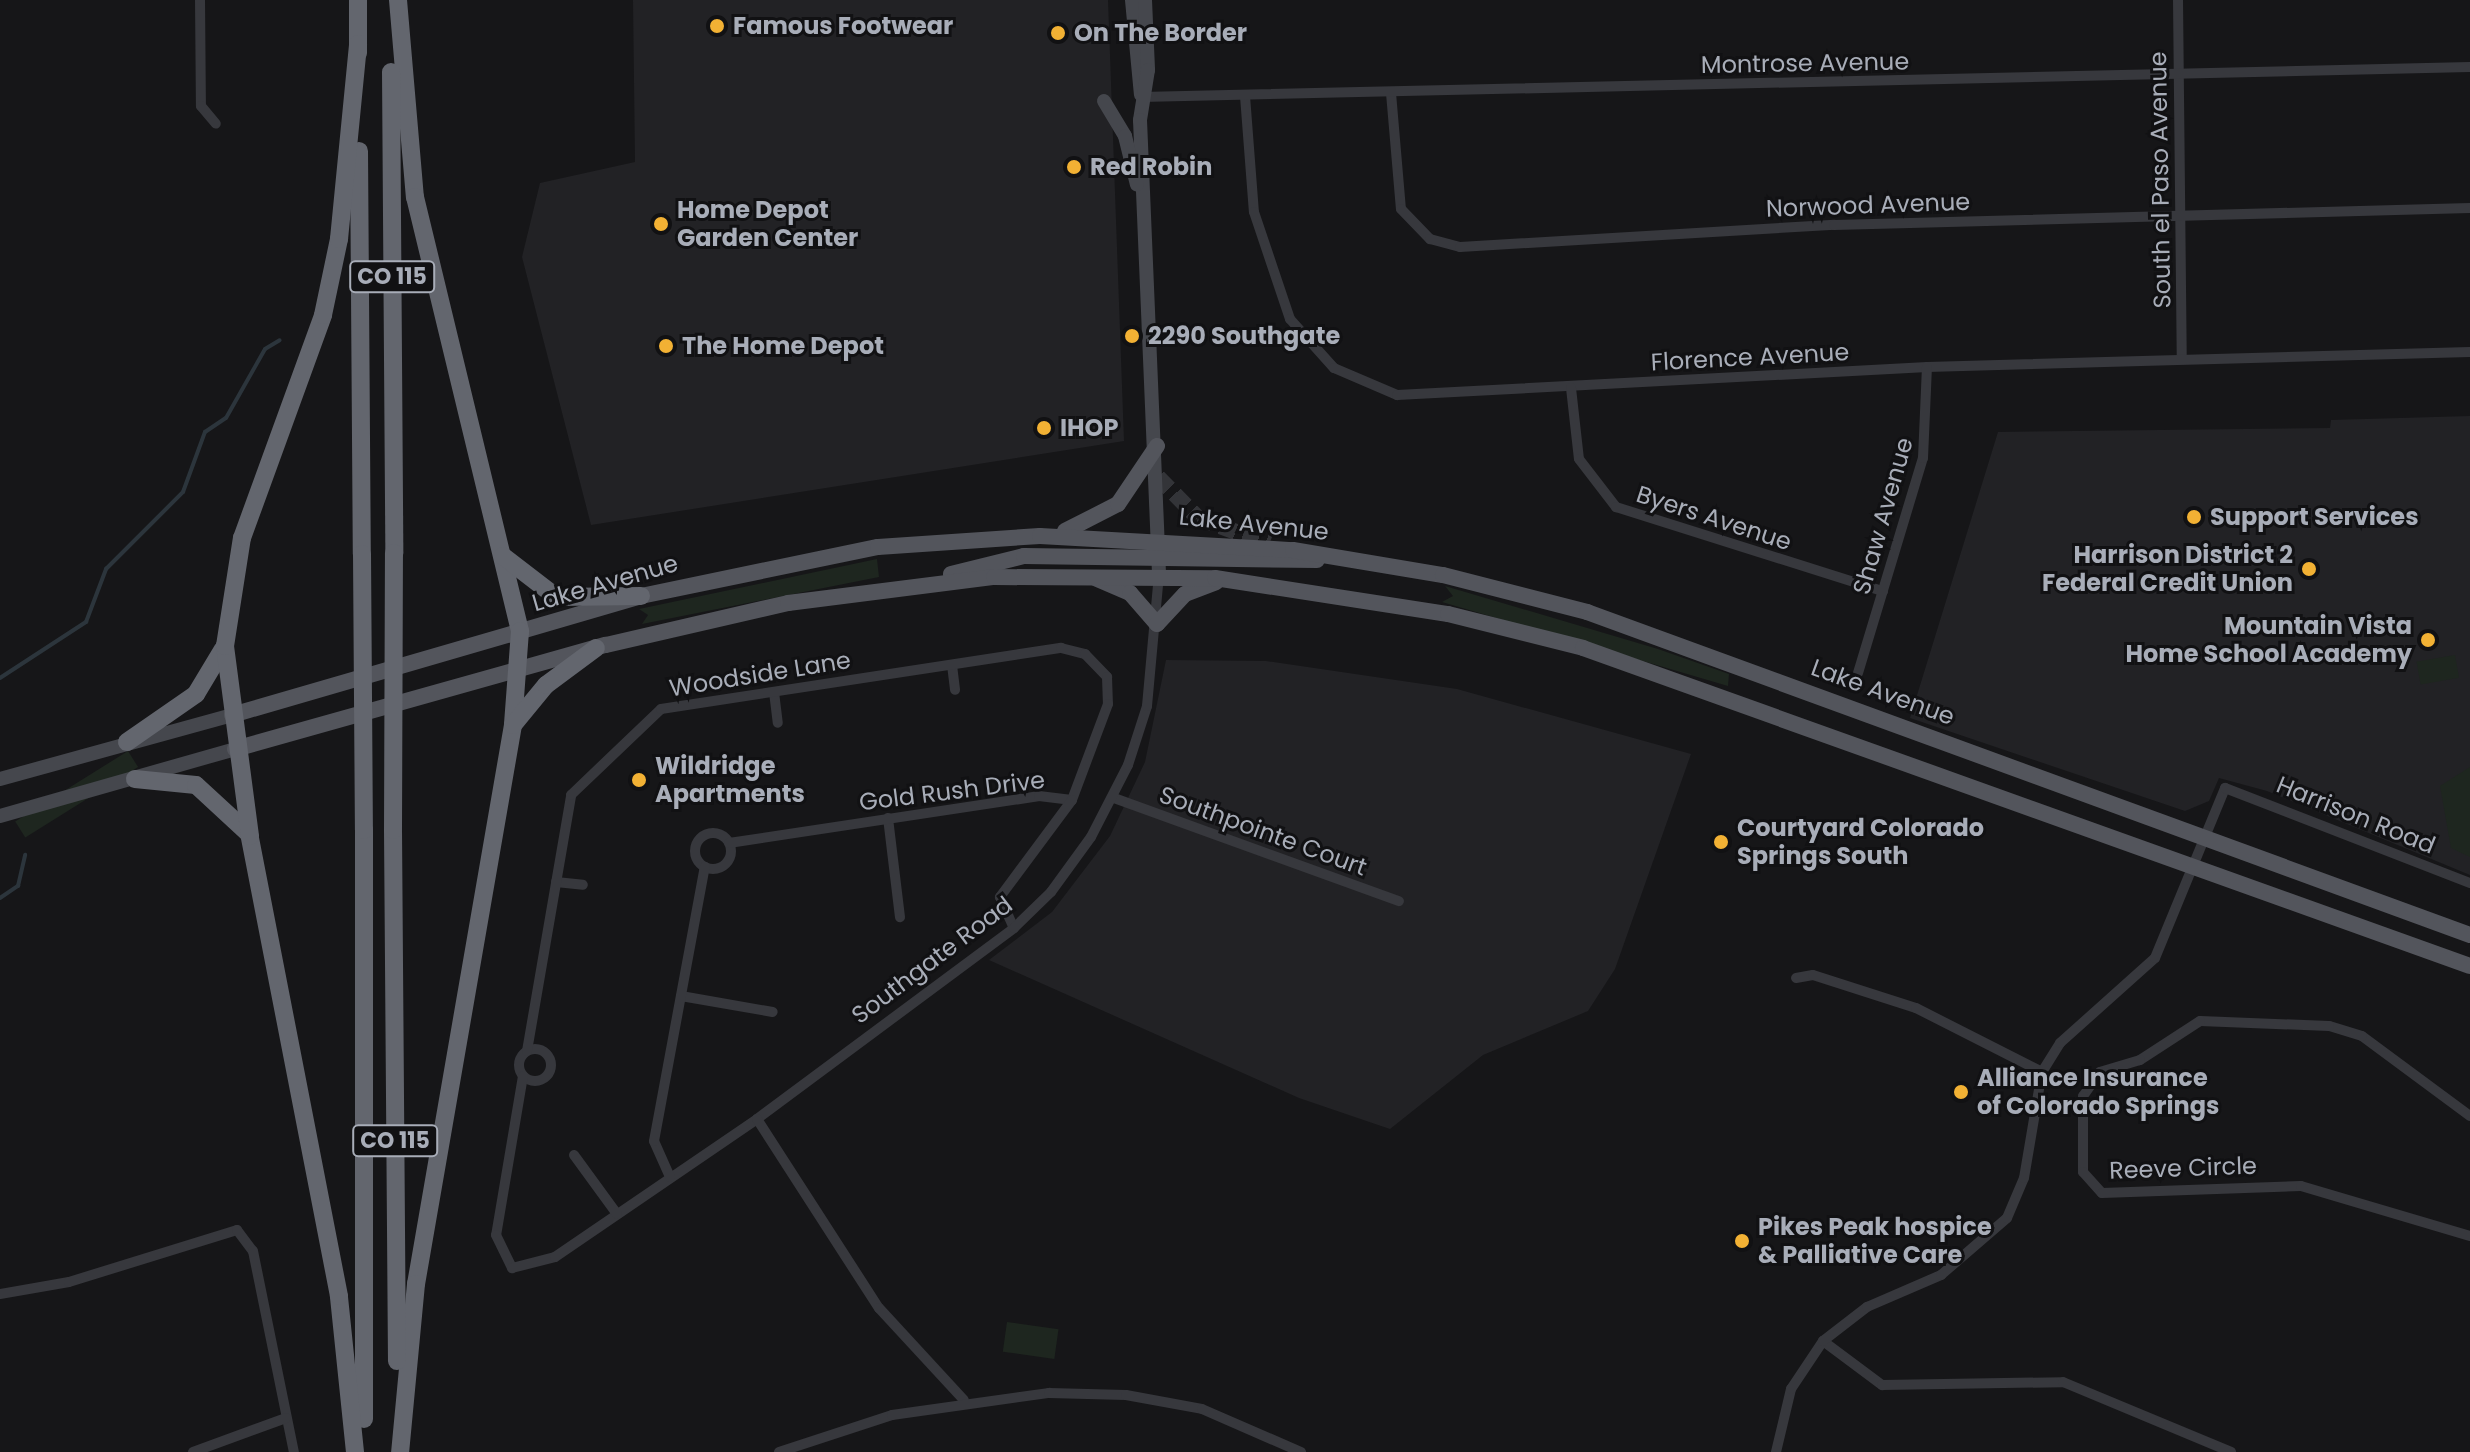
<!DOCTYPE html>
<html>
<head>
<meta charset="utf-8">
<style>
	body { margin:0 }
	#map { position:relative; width:2470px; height:1452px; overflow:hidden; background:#161618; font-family:Poppins,sans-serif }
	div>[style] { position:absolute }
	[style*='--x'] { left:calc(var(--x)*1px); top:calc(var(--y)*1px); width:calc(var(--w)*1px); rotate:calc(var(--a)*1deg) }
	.built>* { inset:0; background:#222225 }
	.green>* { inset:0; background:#1e261f; transform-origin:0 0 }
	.stream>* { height:4px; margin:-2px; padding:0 2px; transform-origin:2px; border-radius:2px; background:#2c353c }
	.primary-tunnel>* { height:16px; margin-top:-8px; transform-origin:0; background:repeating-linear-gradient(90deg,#333438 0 16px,transparent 0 24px) }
	.street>* { height:10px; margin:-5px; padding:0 5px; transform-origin:5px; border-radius:5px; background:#37383d }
	.street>.ring { margin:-5px; padding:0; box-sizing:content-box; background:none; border:10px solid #37383d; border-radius:50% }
	.secondary>* { height:14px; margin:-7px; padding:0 7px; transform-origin:7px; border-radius:7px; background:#45474d }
	.primary>* { height:16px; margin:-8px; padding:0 8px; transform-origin:8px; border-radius:8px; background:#53555c }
	.highway>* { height:18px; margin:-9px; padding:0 9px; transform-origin:9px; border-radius:9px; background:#63666e }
	.highway-bridge>* { height:18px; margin:-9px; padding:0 9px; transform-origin:9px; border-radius:9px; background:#63666e }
	.dots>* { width:22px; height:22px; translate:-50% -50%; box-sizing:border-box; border:4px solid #111113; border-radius:50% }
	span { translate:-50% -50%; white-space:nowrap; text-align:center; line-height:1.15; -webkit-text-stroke:6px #111113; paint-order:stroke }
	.shield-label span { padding:2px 6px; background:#111113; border:2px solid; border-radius:6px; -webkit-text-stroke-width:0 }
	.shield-label { font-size:22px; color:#a8adb8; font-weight:700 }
	.poi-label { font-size:24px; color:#a8adb8; font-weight:700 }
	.left { translate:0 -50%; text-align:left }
	.right { translate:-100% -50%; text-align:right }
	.street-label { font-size:24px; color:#a8adb8 }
</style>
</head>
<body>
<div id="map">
	<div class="built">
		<div style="clip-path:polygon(633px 0,1108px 0,1124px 441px,591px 525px,522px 257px,540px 183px,635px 162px)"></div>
		<div style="clip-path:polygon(2470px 416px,2470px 875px,2267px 791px,2219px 778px,2209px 801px,2185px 811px,1910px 718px,1998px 432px,2330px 428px,2331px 420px)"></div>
		<div style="clip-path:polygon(1166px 660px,1266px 661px,1457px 689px,1691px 754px,1615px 969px,1588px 1011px,1483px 1055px,1390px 1129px,1299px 1098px,989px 960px,1052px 912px,1110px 836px,1145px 762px)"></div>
	</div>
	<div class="green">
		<div style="clip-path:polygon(877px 559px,879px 577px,642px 624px,648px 615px,639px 609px)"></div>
		<div style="clip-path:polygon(1445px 586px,1658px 649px,1729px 674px,1728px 686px,1442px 602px,1453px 596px)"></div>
		<div style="left:2455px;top:655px;width:23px;height:39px;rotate:80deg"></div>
		<div style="left:128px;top:751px;width:19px;height:133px;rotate:58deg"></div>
		<div style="clip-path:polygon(2470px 767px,2470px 857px,2451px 848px,2440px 786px)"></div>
		<div style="left:1007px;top:1322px;width:52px;height:30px;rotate:8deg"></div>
	</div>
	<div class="stream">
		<div style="--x:0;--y:678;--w:103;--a:-33.1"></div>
		<div style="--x:86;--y:622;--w:57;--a:-69.3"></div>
		<div style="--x:106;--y:569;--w:109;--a:-45"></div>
		<div style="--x:183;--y:492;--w:64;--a:-69.9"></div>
		<div style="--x:205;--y:432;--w:25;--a:-34"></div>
		<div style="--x:226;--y:418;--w:79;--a:-60.5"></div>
		<div style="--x:265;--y:349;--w:17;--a:-31"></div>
		<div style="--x:0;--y:898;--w:22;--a:-34"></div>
		<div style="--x:18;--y:886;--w:32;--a:-77"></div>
	</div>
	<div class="primary-tunnel">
		<div style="--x:1158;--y:477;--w:57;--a:45.7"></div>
		<div style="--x:1198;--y:518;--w:76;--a:20.1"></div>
	</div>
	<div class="street">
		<div style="--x:200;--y:0;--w:106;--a:89.5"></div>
		<div style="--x:201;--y:106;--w:23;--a:50"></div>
		<div style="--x:2178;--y:0;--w:359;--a:89.4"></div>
		<div style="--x:1391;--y:93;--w:116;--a:85.1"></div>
		<div style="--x:1401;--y:209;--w:42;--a:46"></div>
		<div style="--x:1430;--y:239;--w:31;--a:15"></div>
		<div style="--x:1460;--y:247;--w:375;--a:-3.4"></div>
		<div style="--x:1834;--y:225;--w:636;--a:-1.53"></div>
		<div style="--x:1245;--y:96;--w:116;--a:85.6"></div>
		<div style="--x:1254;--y:212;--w:113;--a:71.4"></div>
		<div style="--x:1290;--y:319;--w:66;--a:48.1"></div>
		<div style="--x:1334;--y:368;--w:69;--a:23.2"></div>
		<div style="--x:1397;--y:395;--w:531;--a:-3.02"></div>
		<div style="--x:1927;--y:367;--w:543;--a:-1.58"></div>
		<div style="--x:1141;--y:97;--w:1329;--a:-1.29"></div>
		<div style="--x:1571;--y:388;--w:71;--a:83.6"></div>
		<div style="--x:1579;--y:459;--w:61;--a:52.4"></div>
		<div style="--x:1616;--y:507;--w:280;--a:17.5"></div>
		<div style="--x:952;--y:665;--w:25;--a:83"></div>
		<div style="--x:1858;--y:673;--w:225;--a:-73.2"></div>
		<div style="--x:1923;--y:458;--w:91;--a:-87.5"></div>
		<div style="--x:774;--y:692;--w:31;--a:83"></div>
		<div style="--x:1114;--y:798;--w:303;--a:19.9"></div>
		<div style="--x:888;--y:818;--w:100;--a:83.1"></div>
		<div class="ring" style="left:695px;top:833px;width:26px;height:26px"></div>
		<div style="--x:729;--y:843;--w:314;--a:-8.6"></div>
		<div style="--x:1039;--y:796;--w:33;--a:7"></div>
		<div style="--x:556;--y:882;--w:27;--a:6"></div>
		<div style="--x:1796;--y:978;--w:17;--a:-10"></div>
		<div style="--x:1813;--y:975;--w:108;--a:17.8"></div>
		<div style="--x:1916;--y:1008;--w:141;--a:26.9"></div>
		<div style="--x:681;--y:996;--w:93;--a:9.9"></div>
		<div class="ring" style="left:519px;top:1049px;width:22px;height:22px"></div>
		<div style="--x:527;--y:1051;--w:260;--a:-80.2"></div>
		<div style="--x:571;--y:795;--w:124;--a:-43.7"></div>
		<div style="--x:661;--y:709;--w:405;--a:-8.7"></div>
		<div style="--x:1061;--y:648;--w:25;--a:14"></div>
		<div style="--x:1085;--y:654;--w:32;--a:46"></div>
		<div style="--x:1107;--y:677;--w:27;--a:88"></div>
		<div style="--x:1108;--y:704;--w:103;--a:110.6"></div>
		<div style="--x:1072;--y:800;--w:121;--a:126.6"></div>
		<div style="--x:1000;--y:897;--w:34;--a:66"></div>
		<div style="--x:523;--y:1076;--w:161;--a:99.6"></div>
		<div style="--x:496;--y:1235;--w:37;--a:64"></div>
		<div style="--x:512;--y:1268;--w:44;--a:-14.3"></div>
		<div style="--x:555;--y:1257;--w:245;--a:-34.3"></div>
		<div style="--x:757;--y:1119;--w:320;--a:-36.6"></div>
		<div style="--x:1014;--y:928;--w:52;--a:-44.2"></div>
		<div style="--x:1051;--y:892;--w:68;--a:-54"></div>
		<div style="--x:1091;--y:837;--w:81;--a:-62.8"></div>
		<div style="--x:1128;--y:765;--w:62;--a:-72.1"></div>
		<div style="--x:1147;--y:706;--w:133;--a:-84.8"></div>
		<div style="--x:2470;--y:1116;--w:134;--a:-143.5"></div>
		<div style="--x:2362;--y:1036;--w:34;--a:-163"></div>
		<div style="--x:2329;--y:1026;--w:129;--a:-177.8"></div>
		<div style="--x:2200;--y:1021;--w:72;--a:147"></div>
		<div style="--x:2140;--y:1060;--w:42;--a:163.3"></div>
		<div style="--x:2100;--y:1072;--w:29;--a:125"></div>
		<div style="--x:2083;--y:1096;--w:76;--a:90"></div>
		<div style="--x:2083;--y:1172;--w:28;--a:48"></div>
		<div style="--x:2102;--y:1193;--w:199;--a:-2"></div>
		<div style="--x:2301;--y:1186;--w:176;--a:16.5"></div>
		<div style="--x:757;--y:1119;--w:225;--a:57.2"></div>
		<div style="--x:879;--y:1308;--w:125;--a:47.3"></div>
		<div style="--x:574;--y:1155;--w:73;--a:53.9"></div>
		<div style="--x:670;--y:1177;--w:39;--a:-114"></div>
		<div style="--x:654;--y:1141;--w:279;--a:-79.5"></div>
		<div style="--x:0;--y:1294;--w:70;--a:-9.9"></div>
		<div style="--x:69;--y:1282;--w:176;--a:-17.2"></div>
		<div style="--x:237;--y:1230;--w:26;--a:53"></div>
		<div style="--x:253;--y:1251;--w:205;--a:78.5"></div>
		<div style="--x:1823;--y:1341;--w:74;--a:36.7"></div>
		<div style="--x:1882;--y:1385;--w:181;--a:-0.9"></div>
		<div style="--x:2063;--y:1382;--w:182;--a:22.6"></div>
		<div style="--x:193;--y:1452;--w:99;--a:-20.1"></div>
		<div style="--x:779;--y:1452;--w:119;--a:-18.1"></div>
		<div style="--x:892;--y:1415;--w:159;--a:-8"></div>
		<div style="--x:1049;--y:1393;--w:77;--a:1.5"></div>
		<div style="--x:1126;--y:1395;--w:77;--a:10.4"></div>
		<div style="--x:1202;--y:1409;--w:108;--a:23.5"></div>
		<div style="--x:1776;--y:1452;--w:65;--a:-76.6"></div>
		<div style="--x:1791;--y:1389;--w:58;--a:-56.3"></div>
		<div style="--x:1823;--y:1341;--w:56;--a:-37.7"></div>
		<div style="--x:1867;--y:1307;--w:81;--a:-23.4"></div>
		<div style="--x:1941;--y:1275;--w:87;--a:-40.8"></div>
		<div style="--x:2007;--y:1218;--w:43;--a:-67"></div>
		<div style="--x:2024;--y:1178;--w:108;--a:-80.4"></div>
		<div style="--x:2042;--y:1072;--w:34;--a:-58"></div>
		<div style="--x:2060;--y:1043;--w:127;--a:-41.8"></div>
		<div style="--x:2155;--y:958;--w:184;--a:-67.6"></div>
		<div style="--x:2225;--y:788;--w:263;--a:21.2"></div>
	</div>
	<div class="secondary">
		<div style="--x:1132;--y:0;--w:95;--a:84.6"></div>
		<div style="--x:1145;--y:0;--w:70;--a:87.5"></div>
		<div style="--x:1148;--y:70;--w:51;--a:99.1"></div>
		<div style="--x:1140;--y:120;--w:454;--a:87.6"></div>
		<div style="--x:1104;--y:101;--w:41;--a:59"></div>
		<div style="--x:1125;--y:136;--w:50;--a:76.2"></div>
		<div style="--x:0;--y:779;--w:241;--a:-15.4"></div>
		<div style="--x:0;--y:816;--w:244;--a:-15.9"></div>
	</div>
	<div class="primary">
		<div style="--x:1065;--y:531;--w:59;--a:-27"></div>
		<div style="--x:1118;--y:504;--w:70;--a:-56.1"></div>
		<div style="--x:951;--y:574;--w:75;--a:-13.9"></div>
		<div style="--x:1024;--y:556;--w:293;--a:0.8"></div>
		<div style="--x:1097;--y:579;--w:36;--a:23"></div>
		<div style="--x:1130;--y:593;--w:41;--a:48.9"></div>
		<div style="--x:1157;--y:624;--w:41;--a:-47"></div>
		<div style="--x:1185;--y:594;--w:33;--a:-21"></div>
		<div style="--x:232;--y:715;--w:426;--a:-16.2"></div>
		<div style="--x:641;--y:596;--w:242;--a:-11.7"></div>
		<div style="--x:878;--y:547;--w:162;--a:-3.9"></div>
		<div style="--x:1040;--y:536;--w:253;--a:3.2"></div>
		<div style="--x:1293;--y:550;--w:152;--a:9.5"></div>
		<div style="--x:1443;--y:575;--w:149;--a:14.4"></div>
		<div style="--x:1587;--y:612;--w:940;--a:20.09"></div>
		<div style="--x:235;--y:749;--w:385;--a:-15.7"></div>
		<div style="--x:606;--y:645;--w:187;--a:-13"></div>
		<div style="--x:788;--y:603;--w:208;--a:-7.2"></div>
		<div style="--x:994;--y:577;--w:221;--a:0.3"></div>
		<div style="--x:1215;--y:578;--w:236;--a:8.8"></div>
		<div style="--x:1448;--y:614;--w:139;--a:14.1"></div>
		<div style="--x:1583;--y:648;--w:942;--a:19.72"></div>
	</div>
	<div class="highway">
		<div style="--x:358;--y:0;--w:53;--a:90"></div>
		<div style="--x:398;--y:0;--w:198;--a:85.1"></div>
		<div style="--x:415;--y:197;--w:447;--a:76.4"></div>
		<div style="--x:520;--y:631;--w:94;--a:94.3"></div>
		<div style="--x:513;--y:725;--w:567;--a:99.84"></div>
		<div style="--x:416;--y:1284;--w:169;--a:95.4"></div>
		<div style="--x:391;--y:72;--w:481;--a:89.6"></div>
		<div style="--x:359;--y:151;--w:403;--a:89.6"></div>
		<div style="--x:503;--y:556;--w:67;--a:37.7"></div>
		<div style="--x:556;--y:597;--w:85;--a:-0.7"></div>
		<div style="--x:513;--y:725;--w:52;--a:-50.5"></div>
		<div style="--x:546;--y:685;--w:62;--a:-36.5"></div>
		<div style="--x:127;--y:742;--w:84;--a:-34.8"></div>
		<div style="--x:196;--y:694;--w:52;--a:-59"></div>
		<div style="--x:135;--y:779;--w:61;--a:5.6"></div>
		<div style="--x:196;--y:785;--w:71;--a:42.7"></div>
		<div style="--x:393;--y:830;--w:531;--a:89.57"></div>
		<div style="--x:364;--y:1419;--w:589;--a:-90"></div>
		<div style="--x:355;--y:1452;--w:157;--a:-95.9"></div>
		<div style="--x:339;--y:1296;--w:469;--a:-101"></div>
		<div style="--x:250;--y:836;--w:192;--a:-97.5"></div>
		<div style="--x:225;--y:646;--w:109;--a:-81.1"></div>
		<div style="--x:242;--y:538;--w:237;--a:-70"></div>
		<div style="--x:323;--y:315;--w:78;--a:-78.1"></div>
		<div style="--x:339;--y:239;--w:196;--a:-84.4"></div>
	</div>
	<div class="highway-bridge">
		<div style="--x:362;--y:554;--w:276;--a:89.6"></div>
		<div style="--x:393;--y:830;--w:277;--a:-89.8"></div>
	</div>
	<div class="dots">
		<div style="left:717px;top:26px;background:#f2b134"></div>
		<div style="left:1058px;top:33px;background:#f2b134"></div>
		<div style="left:1074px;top:167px;background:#f2b134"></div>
		<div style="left:661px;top:224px;background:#f2b134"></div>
		<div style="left:1132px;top:336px;background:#f2b134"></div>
		<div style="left:666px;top:346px;background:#f2b134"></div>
		<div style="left:1044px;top:428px;background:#f2b134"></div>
		<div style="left:2194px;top:517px;background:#f2b134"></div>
		<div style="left:2309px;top:569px;background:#f2b134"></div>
		<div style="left:2428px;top:640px;background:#f2b134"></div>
		<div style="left:639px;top:780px;background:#f2b134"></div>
		<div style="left:1721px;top:842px;background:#f2b134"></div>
		<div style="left:1961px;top:1092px;background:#f2b134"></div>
		<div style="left:1742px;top:1241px;background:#f2b134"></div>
	</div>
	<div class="shield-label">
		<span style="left:392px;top:277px">CO 115</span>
		<span style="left:395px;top:1141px">CO 115</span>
	</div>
	<div class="poi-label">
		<span class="left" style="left:733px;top:26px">Famous Footwear</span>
		<span class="left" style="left:1074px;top:33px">On The Border</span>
		<span class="left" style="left:1090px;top:167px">Red Robin</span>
		<span class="left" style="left:677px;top:224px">Home Depot<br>Garden Center</span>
		<span class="left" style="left:1148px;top:336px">2290 Southgate</span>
		<span class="left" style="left:682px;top:346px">The Home Depot</span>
		<span class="left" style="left:1060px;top:428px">IHOP</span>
		<span class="left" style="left:2210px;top:517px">Support Services</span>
		<span class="right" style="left:2293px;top:569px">Harrison District 2<br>Federal Credit Union</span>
		<span class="right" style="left:2412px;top:640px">Mountain Vista<br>Home School Academy</span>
		<span class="left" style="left:655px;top:780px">Wildridge<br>Apartments</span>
		<span class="left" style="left:1737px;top:842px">Courtyard Colorado<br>Springs South</span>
		<span class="left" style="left:1977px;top:1092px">Alliance Insurance<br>of Colorado Springs</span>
		<span class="left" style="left:1758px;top:1241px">Pikes Peak hospice<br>&amp; Palliative Care</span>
	</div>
	<div class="street-label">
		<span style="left:1805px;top:63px;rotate:-1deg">Montrose Avenue</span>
		<span style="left:2160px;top:180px;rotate:-91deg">South el Paso Avenue</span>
		<span style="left:1868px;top:205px;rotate:-2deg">Norwood Avenue</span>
		<span style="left:1750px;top:357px;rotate:-3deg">Florence Avenue</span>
		<span style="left:1883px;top:516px;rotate:-74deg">Shaw Avenue</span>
		<span style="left:1714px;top:518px;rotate:18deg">Byers Avenue</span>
		<span style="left:1254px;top:524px;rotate:6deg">Lake Avenue</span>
		<span style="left:605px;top:583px;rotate:-16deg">Lake Avenue</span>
		<span style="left:760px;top:674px;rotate:-9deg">Woodside Lane</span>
		<span style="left:1883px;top:692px;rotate:20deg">Lake Avenue</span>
		<span style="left:952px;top:791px;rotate:-7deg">Gold Rush Drive</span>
		<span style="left:2356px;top:815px;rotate:22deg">Harrison Road</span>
		<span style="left:1263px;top:831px;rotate:20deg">Southpointe Court</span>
		<span style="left:932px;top:960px;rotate:-37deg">Southgate Road</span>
		<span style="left:2183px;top:1168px;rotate:-2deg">Reeve Circle</span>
	</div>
</div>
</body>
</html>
